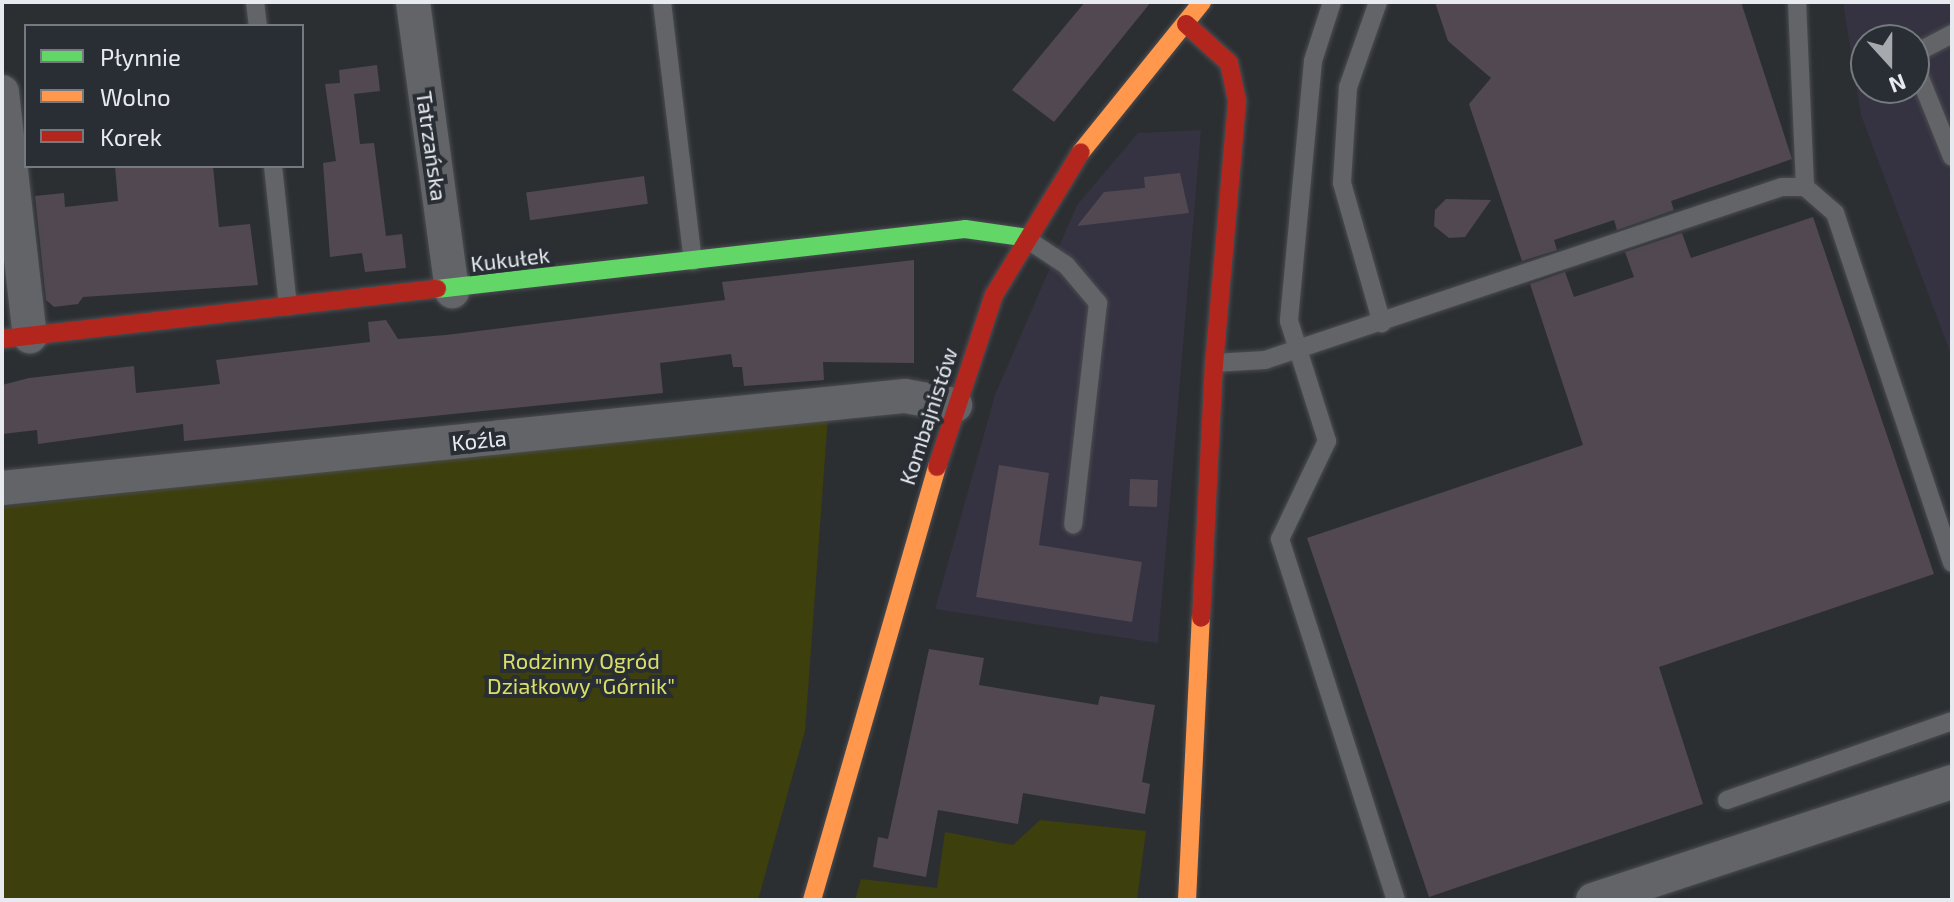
<!DOCTYPE html>
<html>
<head>
<meta charset="utf-8">
<style>
	body { margin:0 }
	#map { position:relative; width:1954px; height:902px; overflow:hidden; background:#2c2f32; font-family:"Exo 2",sans-serif }
	div>[style] { position:absolute }
	[style*='--x'] { left:calc(var(--x)*1px); top:calc(var(--y)*1px); width:calc(var(--w)*1px); rotate:calc(var(--a)*1deg) }
	.commercial>* { inset:0; background:#353241 }
	.green>* { inset:0; background:#3d3f0d }
	.building>* { inset:0; background:#514852; transform-origin:0 0 }
	.roads { filter:drop-shadow(0 0 2px #4b4d51) drop-shadow(0 0 2px #4b4d51) }
	.lane>* { height:18px; margin:-9px; padding:0 9px; transform-origin:9px; border-radius:9px; background:#626467 }
	.street>* { height:34px; margin:-17px; padding:0 17px; transform-origin:17px; border-radius:17px; background:#626467 }
	.fast>* { height:18px; margin:-9px; padding:0 9px; transform-origin:9px; border-radius:9px; background:#63d668 }
	.slow>* { height:18px; margin:-9px; padding:0 9px; transform-origin:9px; border-radius:9px; background:#ff974d }
	.jam>* { height:18px; margin:-9px; padding:0 9px; transform-origin:9px; border-radius:9px; background:#b3261e }
	span { translate:-50% -50%; white-space:nowrap; text-align:center; line-height:1.15; -webkit-text-stroke:8px #292e35; paint-order:stroke }
	.street-label { font-size:22px; color:#e7ebef }
	.park-label { font-size:22px; color:#dae065 }
	.frame { position:absolute; inset:0; border:4px solid #e7ebef; pointer-events:none }
	.legend { position:absolute; left:24px; top:24px; width:280px; height:144px; box-sizing:border-box; background:#292e35; border:2px solid #757a7f; margin:0; padding:10px 14px; list-style:none; font-size:24px; color:#e7ebef }
	.legend li { display:flex; align-items:center; gap:16px; height:40px }
	.legend b { width:40px; border:2px solid #757a7f }
	.north { position:absolute; left:1850px; top:24px; width:80px; height:80px; box-sizing:border-box; background:#292e35; border:2px solid #757a7f; border-radius:50%; rotate:159deg; font-size:22px; font-weight:700; line-height:32px; text-align:center; color:#e7ebef }
	.north::after { content:''; display:block; margin:auto; width:28px; height:36px; background:#a6a9ad; clip-path:polygon(50% 0,100% 100%,50% 72%,0 100%) }
</style>
</head>
<body>
<div id="map">
	<div class="commercial">
		<div style="clip-path:polygon(evenodd,1843px 2px,1952px 2px,1952px 357px,1861px 115px,1843px 2px,1866px 40px,1914px 40px,1914px 88px,1866px 88px,1866px 40px)"></div>
		<div style="clip-path:polygon(1201px 130px,1158px 643px,935px 609px,995px 395px,1077px 205px,1138px 133px)"></div>
	</div>
	<div class="green">
		<div style="clip-path:polygon(828px 416px,805px 731px,758px 900px,2px 900px,2px 507px)"></div>
		<div style="clip-path:polygon(1040px 820px,1146px 831px,1137px 900px,855px 900px,861px 879px,937px 888px,945px 832px,1013px 845px)"></div>
	</div>
	<div class="building">
		<div style="clip-path:polygon(1085px 2px,1151px 2px,1054px 122px,1012px 90px)"></div>
		<div style="clip-path:polygon(1435px 2px,1741px 2px,1792px 159px,1671px 201px,1674px 210px,1617px 230px,1614px 220px,1554px 240px,1557px 250px,1522px 261px,1469px 104px,1491px 78px,1448px 41px)"></div>
		<div style="clip-path:polygon(377px 65px,380px 91px,354px 94px,360px 144px,374px 143px,386px 236px,402px 234px,406px 268px,365px 272px,362px 253px,330px 257px,323px 163px,336px 161px,325px 84px,340px 83px,339px 70px)"></div>
		<div style="clip-path:polygon(115px 166px,213px 166px,219px 227px,250px 224px,258px 285px,83px 297px,78px 304px,54px 307px,46px 300px,35px 196px,64px 193px,65px 207px,118px 201px)"></div>
		<div style="clip-path:polygon(1180px 173px,1189px 213px,1077px 226px,1104px 192px,1145px 188px,1144px 177px)"></div>
		<div style="left:644px;top:176px;width:28px;height:119px;rotate:82deg"></div>
		<div style="clip-path:polygon(1446px 199px,1491px 200px,1465px 237px,1449px 238px,1434px 226px,1435px 210px)"></div>
		<div style="clip-path:polygon(1813px 217px,1934px 574px,1659px 667px,1703px 804px,1429px 897px,1307px 538px,1583px 445px,1530px 284px,1565px 272px,1574px 297px,1634px 277px,1625px 252px,1682px 233px,1691px 258px)"></div>
		<div style="clip-path:polygon(914px 260px,914px 363px,823px 362px,824px 380px,744px 386px,742px 367px,733px 367px,731px 354px,660px 363px,663px 393px,184px 441px,183px 424px,38px 444px,37px 430px,2px 434px,2px 385px,29px 378px,134px 366px,136px 393px,220px 384px,216px 360px,370px 342px,368px 322px,386px 320px,398px 339px,446px 335px,725px 300px,722px 282px)"></div>
		<div style="clip-path:polygon(999px 465px,1049px 473px,1039px 545px,1142px 562px,1132px 622px,976px 597px)"></div>
		<div style="left:1130px;top:479px;width:28px;height:27px;rotate:2deg"></div>
		<div style="clip-path:polygon(929px 649px,984px 658px,979px 685px,1098px 705px,1100px 696px,1155px 705px,1142px 782px,1150px 784px,1145px 814px,1023px 793px,1018px 824px,938px 810px,926px 877px,873px 867px,878px 837px,888px 839px)"></div>
	</div>
	<div class="roads">
		<div class="lane">
			<div style="--x:255;--y:2;--w:24;--a:83"></div>
			<div style="--x:662;--y:2;--w:261;--a:83.2"></div>
			<div style="--x:1332;--y:2;--w:62;--a:107.9"></div>
			<div style="--x:1313;--y:61;--w:261;--a:95.3"></div>
			<div style="--x:1289;--y:321;--w:126;--a:72.4"></div>
			<div style="--x:1327;--y:441;--w:109;--a:115.6"></div>
			<div style="--x:1280;--y:539;--w:379;--a:72.2"></div>
			<div style="--x:1378;--y:2;--w:90;--a:109.4"></div>
			<div style="--x:1348;--y:87;--w:96;--a:93.6"></div>
			<div style="--x:1342;--y:183;--w:146;--a:74.1"></div>
			<div style="--x:1797;--y:2;--w:185;--a:87.5"></div>
			<div style="--x:1914;--y:54;--w:43;--a:-27.8"></div>
			<div style="--x:1914;--y:63;--w:101;--a:68"></div>
			<div style="--x:273;--y:166;--w:141;--a:83.9"></div>
			<div style="--x:1025;--y:238;--w:49;--a:33.4"></div>
			<div style="--x:1066;--y:265;--w:50;--a:49.9"></div>
			<div style="--x:1098;--y:303;--w:223;--a:96.4"></div>
			<div style="--x:1214;--y:363;--w:51;--a:-3.4"></div>
			<div style="--x:1265;--y:360;--w:545;--a:-18.5"></div>
			<div style="--x:1782;--y:187;--w:23;--a:0"></div>
			<div style="--x:1805;--y:187;--w:40;--a:41"></div>
			<div style="--x:1835;--y:213;--w:369;--a:71.5"></div>
			<div style="--x:1727;--y:800;--w:238;--a:-19.3"></div>
		</div>
		<div class="street">
			<div style="--x:413;--y:2;--w:292;--a:82.3"></div>
			<div style="--x:2;--y:92;--w:246;--a:83.5"></div>
			<div style="--x:2;--y:488;--w:908;--a:-5.82"></div>
			<div style="--x:905;--y:396;--w:51;--a:10.2"></div>
			<div style="--x:1593;--y:900;--w:378;--a:-18.2"></div>
		</div>
		<div class="fast">
			<div style="--x:437;--y:289;--w:531;--a:-6.48"></div>
			<div style="--x:965;--y:229;--w:58;--a:8"></div>
		</div>
		<div class="slow">
			<div style="--x:1081;--y:152;--w:193;--a:-51.1"></div>
			<div style="--x:812;--y:900;--w:451;--a:-73.9"></div>
			<div style="--x:1187;--y:900;--w:282;--a:-87.2"></div>
		</div>
		<div class="jam">
			<div style="--x:1186;--y:24;--w:58;--a:42.2"></div>
			<div style="--x:1229;--y:63;--w:40;--a:78"></div>
			<div style="--x:1237;--y:102;--w:262;--a:95"></div>
			<div style="--x:1214;--y:363;--w:255;--a:92.9"></div>
			<div style="--x:2;--y:339;--w:438;--a:-6.6"></div>
			<div style="--x:937;--y:467;--w:181;--a:-71.7"></div>
			<div style="--x:994;--y:295;--w:167;--a:-58.7"></div>
		</div>
	</div>
	<div class="street-label">
		<span style="left:432px;top:146px;rotate:82deg">Tatrzańska</span>
		<span style="left:510px;top:259px;rotate:-7deg">Kukułek</span>
		<span style="left:928px;top:416px;rotate:-72deg">Kombajnistów</span>
		<span style="left:479px;top:440px;rotate:-6deg">Koźla</span>
	</div>
	<div class="park-label">
		<span style="left:581px;top:673px">Rodzinny Ogród<br>Działkowy "Górnik"</span>
	</div>
	<div class="frame"></div>
	<ul class="legend">
	<li><b style="height:10px;background:#63d668"></b>Płynnie</li>
	<li><b style="height:10px;background:#ff974d"></b>Wolno</li>
	<li><b style="height:10px;background:#b3261e"></b>Korek</li>
	</ul>
	<div class="north">N</div>
</div>
</body>
</html>
